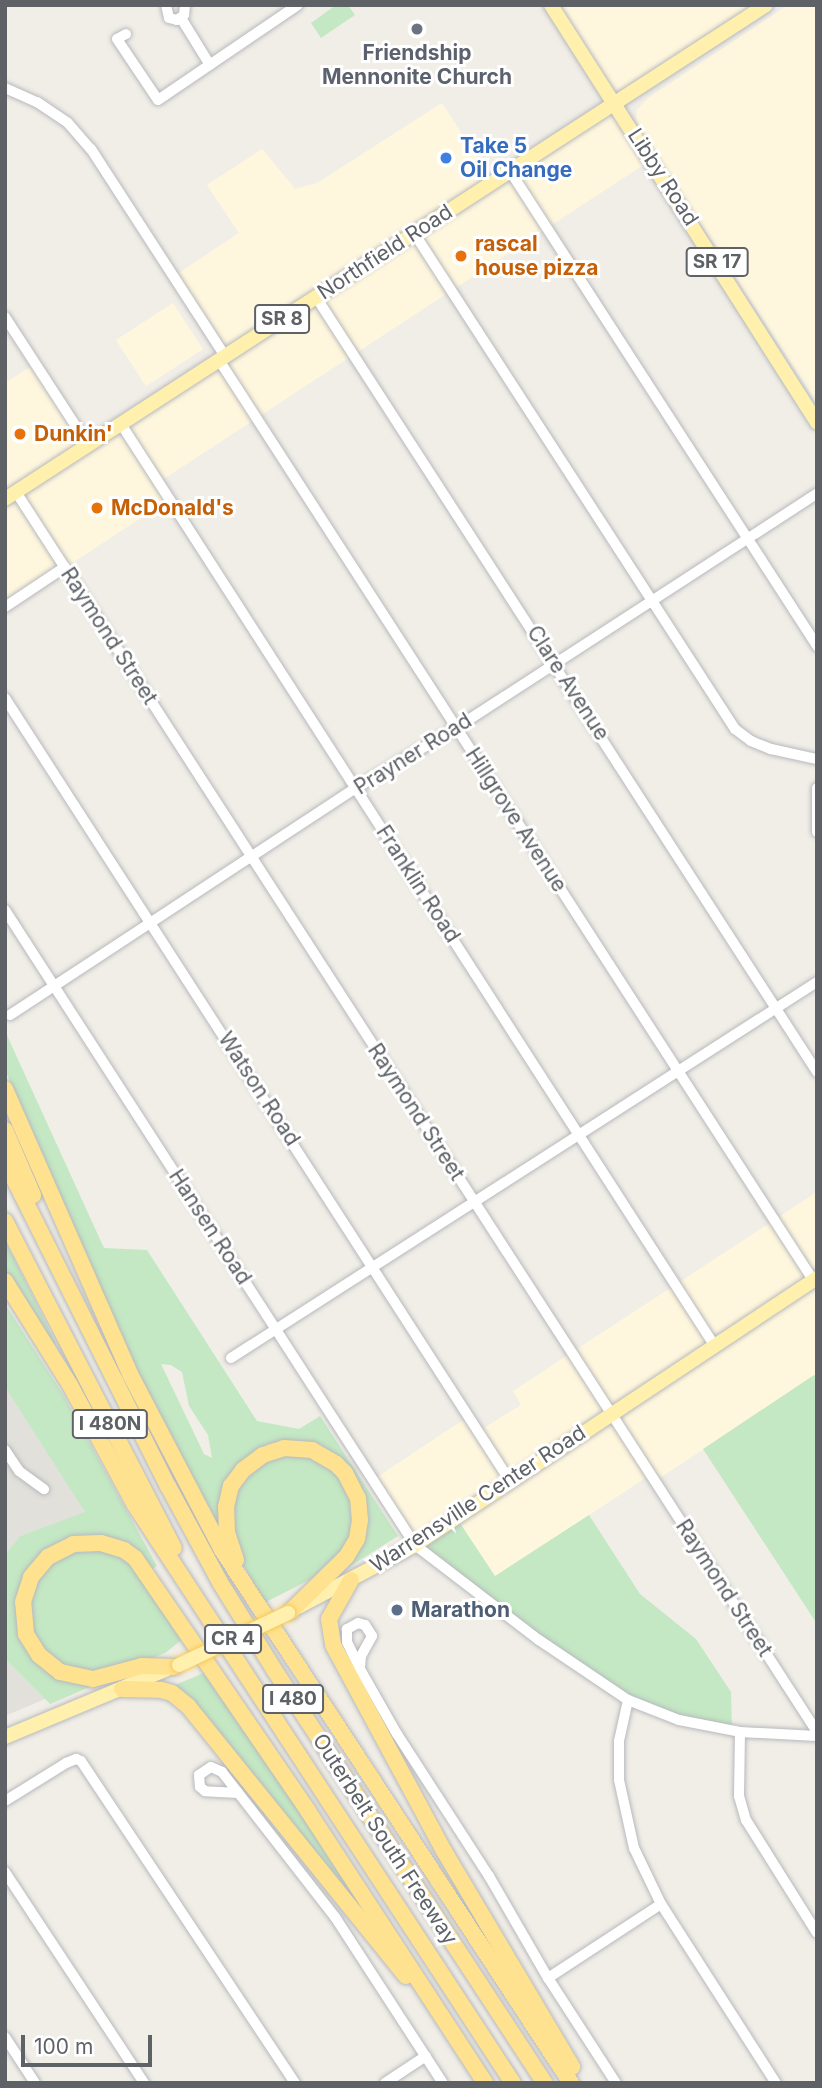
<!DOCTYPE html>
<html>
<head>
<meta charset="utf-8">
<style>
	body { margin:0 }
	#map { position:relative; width:822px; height:2088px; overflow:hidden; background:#f1eee7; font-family:Inter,sans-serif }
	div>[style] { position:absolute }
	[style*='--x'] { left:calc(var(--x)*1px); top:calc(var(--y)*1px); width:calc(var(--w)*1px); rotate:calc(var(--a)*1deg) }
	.commercial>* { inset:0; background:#fff7dd; transform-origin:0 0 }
	.industrial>* { inset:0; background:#e2e0db }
	.green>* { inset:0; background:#c3e8c3 }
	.roads { filter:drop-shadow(0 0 2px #b7b9bd) drop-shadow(0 0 2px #b7b9bd) }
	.minor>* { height:10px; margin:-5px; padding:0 5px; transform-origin:5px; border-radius:5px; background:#fff }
	.major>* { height:14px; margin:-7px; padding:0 7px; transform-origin:7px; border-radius:7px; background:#fff1ad }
	.highway>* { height:16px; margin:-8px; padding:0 8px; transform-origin:8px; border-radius:8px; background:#ffe28f }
	.bridges { filter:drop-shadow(0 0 2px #f6c95a) drop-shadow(0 0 2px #f6c95a) }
	.major-bridge>* { height:14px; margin:-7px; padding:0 7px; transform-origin:7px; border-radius:7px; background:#fff1ad }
	.dots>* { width:19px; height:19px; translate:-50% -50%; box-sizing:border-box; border:4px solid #fff; border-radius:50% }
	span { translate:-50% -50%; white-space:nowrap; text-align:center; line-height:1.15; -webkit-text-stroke:6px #fff; paint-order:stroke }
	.shield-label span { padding:2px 5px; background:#fff; border:2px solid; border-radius:5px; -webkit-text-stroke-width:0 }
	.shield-label { font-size:19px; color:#5e6267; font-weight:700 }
	.worship-label { font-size:21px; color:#5b616d; font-weight:700 }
	.shop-label { font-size:21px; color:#366cbe; font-weight:700 }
	.left { translate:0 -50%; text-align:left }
	.street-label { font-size:21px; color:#5e6267 }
	.food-label { font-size:21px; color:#c56008; font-weight:700 }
	.service-label { font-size:21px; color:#4e5e75; font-weight:700 }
	.frame { position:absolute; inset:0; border:7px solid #5e6267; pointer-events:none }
	.scale { position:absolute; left:21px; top:2035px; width:131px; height:32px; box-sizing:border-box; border:4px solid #5e6267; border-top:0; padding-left:9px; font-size:21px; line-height:24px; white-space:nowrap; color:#5e6267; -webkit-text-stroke:5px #fff; paint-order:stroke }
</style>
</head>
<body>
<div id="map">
	<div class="commercial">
		<div style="clip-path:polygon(551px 5px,766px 5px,616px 103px,651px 160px,159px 482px,170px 499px,5px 607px,5px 383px,35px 364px,88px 445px,225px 356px,173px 277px,239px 233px,207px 185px,262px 149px,295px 189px,317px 183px,442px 103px,493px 182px,615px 103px)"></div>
		<div style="clip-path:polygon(788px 5px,817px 5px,817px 403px,643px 135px,636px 118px,637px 110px,648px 98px)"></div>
		<div style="left:173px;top:303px;width:55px;height:68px;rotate:57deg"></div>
		<div style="clip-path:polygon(817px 1192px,817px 1375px,655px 1481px,650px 1475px,495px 1577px,415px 1545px,373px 1480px,469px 1416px,479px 1431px,521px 1405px,513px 1391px)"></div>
	</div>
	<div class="industrial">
		<div style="clip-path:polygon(5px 1387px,86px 1512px,20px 1536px,5px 1555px)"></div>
		<div style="clip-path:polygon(5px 1659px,45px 1699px,5px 1716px)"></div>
	</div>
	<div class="green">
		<div style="clip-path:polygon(336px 5px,348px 5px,355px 15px,321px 38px,311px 23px)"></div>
		<div style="clip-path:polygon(evenodd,5px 1031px,104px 1248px,147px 1250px,257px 1421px,299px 1429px,320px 1416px,398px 1536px,336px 1575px,346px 1564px,362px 1496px,334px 1453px,301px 1442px,286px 1441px,268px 1444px,249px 1456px,220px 1530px,203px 1506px,114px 1323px,24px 1119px,5px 1069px,5px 1031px,161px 1364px,171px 1365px,182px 1372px,189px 1406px,208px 1435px,212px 1458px,204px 1454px,161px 1364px)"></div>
		<div style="clip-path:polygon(5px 1241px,56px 1343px,52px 1346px,5px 1270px)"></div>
		<div style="clip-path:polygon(5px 1304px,64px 1396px,157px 1566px,151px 1570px,96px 1538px,25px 1578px,28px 1649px,92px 1686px,50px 1704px,5px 1659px,5px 1555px,20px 1536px,85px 1512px,5px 1387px)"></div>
		<div style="clip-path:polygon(814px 1375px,817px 1378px,817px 1624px,703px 1449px)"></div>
		<div style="clip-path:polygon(295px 1455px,316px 1459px,332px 1468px,344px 1481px,353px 1500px,355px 1518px,349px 1547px,319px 1575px,264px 1603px,241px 1560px,230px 1513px,237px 1489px,256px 1466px,277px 1456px)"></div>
		<div style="clip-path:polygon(589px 1515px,640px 1594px,696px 1639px,731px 1692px,732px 1731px,628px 1700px,415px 1545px,456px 1517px,495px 1576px)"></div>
		<div style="clip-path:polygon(79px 1548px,106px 1550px,132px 1562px,183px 1639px,165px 1653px,133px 1666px,75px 1674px,46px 1655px,30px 1625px,28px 1603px,40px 1574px,62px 1553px)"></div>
		<div style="clip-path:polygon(206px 1672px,377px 1927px,168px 1688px)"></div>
	</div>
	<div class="roads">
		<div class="minor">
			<div style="--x:166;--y:5;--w:13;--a:77"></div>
			<div style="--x:169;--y:18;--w:8;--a:14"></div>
			<div style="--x:177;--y:20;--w:9;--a:-36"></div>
			<div style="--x:184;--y:15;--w:10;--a:-84"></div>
			<div style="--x:181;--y:18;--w:55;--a:58.3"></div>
			<div style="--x:126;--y:34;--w:10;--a:151"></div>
			<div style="--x:117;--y:39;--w:73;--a:56.1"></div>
			<div style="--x:158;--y:100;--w:169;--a:-34.2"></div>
			<div style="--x:5;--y:88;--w:35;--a:24"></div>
			<div style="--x:37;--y:102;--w:37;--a:34"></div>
			<div style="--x:68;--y:123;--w:35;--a:49"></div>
			<div style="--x:91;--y:149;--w:247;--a:57.1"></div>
			<div style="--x:510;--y:171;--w:566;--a:57.12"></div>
			<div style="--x:414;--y:233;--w:591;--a:57.09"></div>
			<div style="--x:735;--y:729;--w:20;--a:37"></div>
			<div style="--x:751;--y:741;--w:22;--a:22"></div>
			<div style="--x:771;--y:749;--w:47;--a:12.3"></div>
			<div style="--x:316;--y:297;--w:923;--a:57.12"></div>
			<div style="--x:5;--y:317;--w:153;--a:57"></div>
			<div style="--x:219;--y:360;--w:1095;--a:57.15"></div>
			<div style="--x:121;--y:424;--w:1095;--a:57.22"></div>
			<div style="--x:16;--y:492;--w:1476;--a:57.14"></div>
			<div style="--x:5;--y:607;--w:72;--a:-33.7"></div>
			<div style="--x:5;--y:698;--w:932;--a:57.18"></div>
			<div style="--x:817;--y:788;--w:44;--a:90"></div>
			<div style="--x:5;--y:910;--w:756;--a:57.15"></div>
			<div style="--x:415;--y:1545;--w:156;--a:37.5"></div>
			<div style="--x:539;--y:1640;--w:107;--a:34"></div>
			<div style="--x:628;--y:1700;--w:55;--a:21.4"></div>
			<div style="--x:679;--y:1720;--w:62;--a:11.1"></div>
			<div style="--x:740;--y:1732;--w:77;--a:3"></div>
			<div style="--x:10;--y:1015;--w:414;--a:-33.3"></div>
			<div style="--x:356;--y:788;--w:117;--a:-31"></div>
			<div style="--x:456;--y:728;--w:430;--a:-33"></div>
			<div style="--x:231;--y:1358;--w:696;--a:-32.69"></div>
			<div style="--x:5;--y:1450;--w:25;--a:56"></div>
			<div style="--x:19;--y:1471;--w:31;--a:36"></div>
			<div style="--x:360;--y:1669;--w:13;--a:-86"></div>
			<div style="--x:361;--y:1656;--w:23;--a:-61"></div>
			<div style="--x:372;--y:1636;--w:13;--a:-122"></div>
			<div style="--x:365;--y:1625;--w:7;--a:-164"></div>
			<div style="--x:358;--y:1623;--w:13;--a:151"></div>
			<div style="--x:347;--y:1629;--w:13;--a:90"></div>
			<div style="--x:347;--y:1642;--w:30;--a:64"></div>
			<div style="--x:360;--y:1669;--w:75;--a:60.4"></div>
			<div style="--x:397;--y:1734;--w:169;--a:57.1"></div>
			<div style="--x:489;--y:1876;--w:118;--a:60"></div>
			<div style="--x:548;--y:1978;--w:125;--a:57.1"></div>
			<div style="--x:628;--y:1700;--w:42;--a:102.4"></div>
			<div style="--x:619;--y:1741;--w:39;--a:90"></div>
			<div style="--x:619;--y:1780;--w:70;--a:77.6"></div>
			<div style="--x:634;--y:1848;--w:62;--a:64.3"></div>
			<div style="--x:661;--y:1904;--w:213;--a:57.3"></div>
			<div style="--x:740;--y:1732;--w:64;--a:90.9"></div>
			<div style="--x:739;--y:1796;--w:25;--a:74"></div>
			<div style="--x:746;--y:1820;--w:133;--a:57.9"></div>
			<div style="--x:238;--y:1793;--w:33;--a:-177"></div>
			<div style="--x:205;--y:1791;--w:6;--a:-141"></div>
			<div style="--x:200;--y:1787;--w:12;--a:-95"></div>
			<div style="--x:199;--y:1775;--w:14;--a:-34"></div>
			<div style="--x:211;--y:1767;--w:12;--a:24"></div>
			<div style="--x:222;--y:1772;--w:184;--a:52.1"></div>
			<div style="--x:335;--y:1917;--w:198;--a:57"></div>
			<div style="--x:5;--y:1801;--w:72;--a:-31.9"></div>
			<div style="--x:66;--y:1763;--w:11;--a:-22"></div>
			<div style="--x:76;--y:1759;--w:5;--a:22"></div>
			<div style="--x:81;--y:1761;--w:387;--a:56.4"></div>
			<div style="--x:5;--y:1872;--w:253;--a:56.6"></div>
			<div style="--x:548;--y:1978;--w:135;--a:-33.2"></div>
			<div style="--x:5;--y:2037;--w:55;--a:56.9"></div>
			<div style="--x:385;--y:2083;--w:49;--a:-33.4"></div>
		</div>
		<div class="major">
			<div style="--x:551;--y:5;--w:495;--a:57.5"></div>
			<div style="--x:5;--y:499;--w:907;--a:-32.99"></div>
			<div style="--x:298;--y:1607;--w:132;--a:-27.9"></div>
			<div style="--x:415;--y:1545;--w:483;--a:-33.6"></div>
			<div style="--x:5;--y:1737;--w:181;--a:-22.7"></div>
		</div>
		<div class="highway">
			<div style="--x:5;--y:1089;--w:311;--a:66.3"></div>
			<div style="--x:130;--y:1374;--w:199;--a:62.4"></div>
			<div style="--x:222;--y:1550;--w:637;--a:56.78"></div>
			<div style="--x:5;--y:1130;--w:71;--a:66.7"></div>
			<div style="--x:5;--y:1161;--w:364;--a:63.4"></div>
			<div style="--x:168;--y:1486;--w:111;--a:61.6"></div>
			<div style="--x:221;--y:1584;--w:102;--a:58.2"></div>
			<div style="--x:275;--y:1671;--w:493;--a:56.8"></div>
			<div style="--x:5;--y:1221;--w:368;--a:62.7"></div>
			<div style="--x:5;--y:1281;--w:123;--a:58"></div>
			<div style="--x:70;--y:1385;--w:136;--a:61.6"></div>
			<div style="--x:135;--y:1505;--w:691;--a:56.82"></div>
			<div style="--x:236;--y:1560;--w:28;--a:-108"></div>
			<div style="--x:227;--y:1533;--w:26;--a:-92"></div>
			<div style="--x:226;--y:1507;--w:22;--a:-77"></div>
			<div style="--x:231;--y:1486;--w:20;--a:-53"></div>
			<div style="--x:243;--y:1470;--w:25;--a:-37"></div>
			<div style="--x:263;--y:1455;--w:22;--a:-18"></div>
			<div style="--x:284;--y:1448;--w:28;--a:4"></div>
			<div style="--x:312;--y:1450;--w:28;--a:30"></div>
			<div style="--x:336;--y:1464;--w:13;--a:45"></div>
			<div style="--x:345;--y:1473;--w:28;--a:63"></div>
			<div style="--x:358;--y:1498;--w:22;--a:85"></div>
			<div style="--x:360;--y:1520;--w:19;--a:99"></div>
			<div style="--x:357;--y:1539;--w:21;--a:121"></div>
			<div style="--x:346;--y:1557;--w:77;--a:135.5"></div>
			<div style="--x:351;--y:1580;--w:45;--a:119.4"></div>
			<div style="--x:329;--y:1619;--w:26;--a:81"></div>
			<div style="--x:333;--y:1645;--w:234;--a:61.7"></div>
			<div style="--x:444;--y:1851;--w:251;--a:59.3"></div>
			<div style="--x:174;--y:1667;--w:32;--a:-178"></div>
			<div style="--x:142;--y:1666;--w:51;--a:165.1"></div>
			<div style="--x:93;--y:1679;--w:34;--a:-168"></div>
			<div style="--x:60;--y:1672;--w:27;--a:-141"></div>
			<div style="--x:39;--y:1655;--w:25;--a:-122"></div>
			<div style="--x:26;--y:1634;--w:32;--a:-95"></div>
			<div style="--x:23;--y:1602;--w:26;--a:-72"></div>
			<div style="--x:31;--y:1577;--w:26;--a:-50"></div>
			<div style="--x:48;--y:1557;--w:28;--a:-27"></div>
			<div style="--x:73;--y:1544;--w:28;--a:-2"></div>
			<div style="--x:101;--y:1543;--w:24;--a:17"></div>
			<div style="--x:124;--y:1550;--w:14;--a:36"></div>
			<div style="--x:135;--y:1558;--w:306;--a:55.6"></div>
			<div style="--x:308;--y:1811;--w:325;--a:56.9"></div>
			<div style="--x:122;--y:1689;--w:39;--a:1"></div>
			<div style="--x:161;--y:1690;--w:11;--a:15"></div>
			<div style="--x:172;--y:1693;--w:21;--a:39"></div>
			<div style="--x:188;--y:1706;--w:347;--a:51.1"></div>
		</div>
	</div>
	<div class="bridges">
		<div class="major-bridge">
			<div style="--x:179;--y:1665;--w:121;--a:-25.5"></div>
		</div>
	</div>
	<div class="dots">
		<div style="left:417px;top:29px;background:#6b7280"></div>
		<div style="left:446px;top:158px;background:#3f7fe0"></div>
		<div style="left:461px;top:256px;background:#e8710a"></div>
		<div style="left:20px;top:434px;background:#e8710a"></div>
		<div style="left:97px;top:508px;background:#e8710a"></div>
		<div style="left:397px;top:1610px;background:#5c6f8a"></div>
	</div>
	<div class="shield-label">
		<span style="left:717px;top:262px">SR 17</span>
		<span style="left:282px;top:319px">SR 8</span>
		<span style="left:110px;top:1424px">I 480N</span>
		<span style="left:233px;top:1639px">CR 4</span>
		<span style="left:293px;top:1699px">I 480</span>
	</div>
	<div class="worship-label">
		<span style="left:417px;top:65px">Friendship<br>Mennonite Church</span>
	</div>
	<div class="shop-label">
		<span class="left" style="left:460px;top:158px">Take 5<br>Oil Change</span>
	</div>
	<div class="street-label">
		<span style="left:663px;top:177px;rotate:57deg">Libby Road</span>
		<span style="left:385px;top:252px;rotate:-33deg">Northfield Road</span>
		<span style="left:109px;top:636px;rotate:57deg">Raymond Street</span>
		<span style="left:568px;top:683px;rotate:57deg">Clare Avenue</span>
		<span style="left:413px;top:754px;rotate:-32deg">Prayner Road</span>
		<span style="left:516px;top:820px;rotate:57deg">Hillgrove Avenue</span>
		<span style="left:418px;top:884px;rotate:57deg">Franklin Road</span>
		<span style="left:259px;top:1089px;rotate:57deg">Watson Road</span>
		<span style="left:416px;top:1112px;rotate:57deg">Raymond Street</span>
		<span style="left:210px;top:1227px;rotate:57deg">Hansen Road</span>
		<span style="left:478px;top:1499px;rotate:-33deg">Warrensville Center Road</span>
		<span style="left:724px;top:1588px;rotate:57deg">Raymond Street</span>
		<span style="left:385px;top:1839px;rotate:57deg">Outerbelt South Freeway</span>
	</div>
	<div class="food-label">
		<span class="left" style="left:475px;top:256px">rascal<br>house pizza</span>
		<span class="left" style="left:34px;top:434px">Dunkin'</span>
		<span class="left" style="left:111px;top:508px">McDonald's</span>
	</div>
	<div class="service-label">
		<span class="left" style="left:411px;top:1610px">Marathon</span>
	</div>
	<div class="frame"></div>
	<div class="scale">100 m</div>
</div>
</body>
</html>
